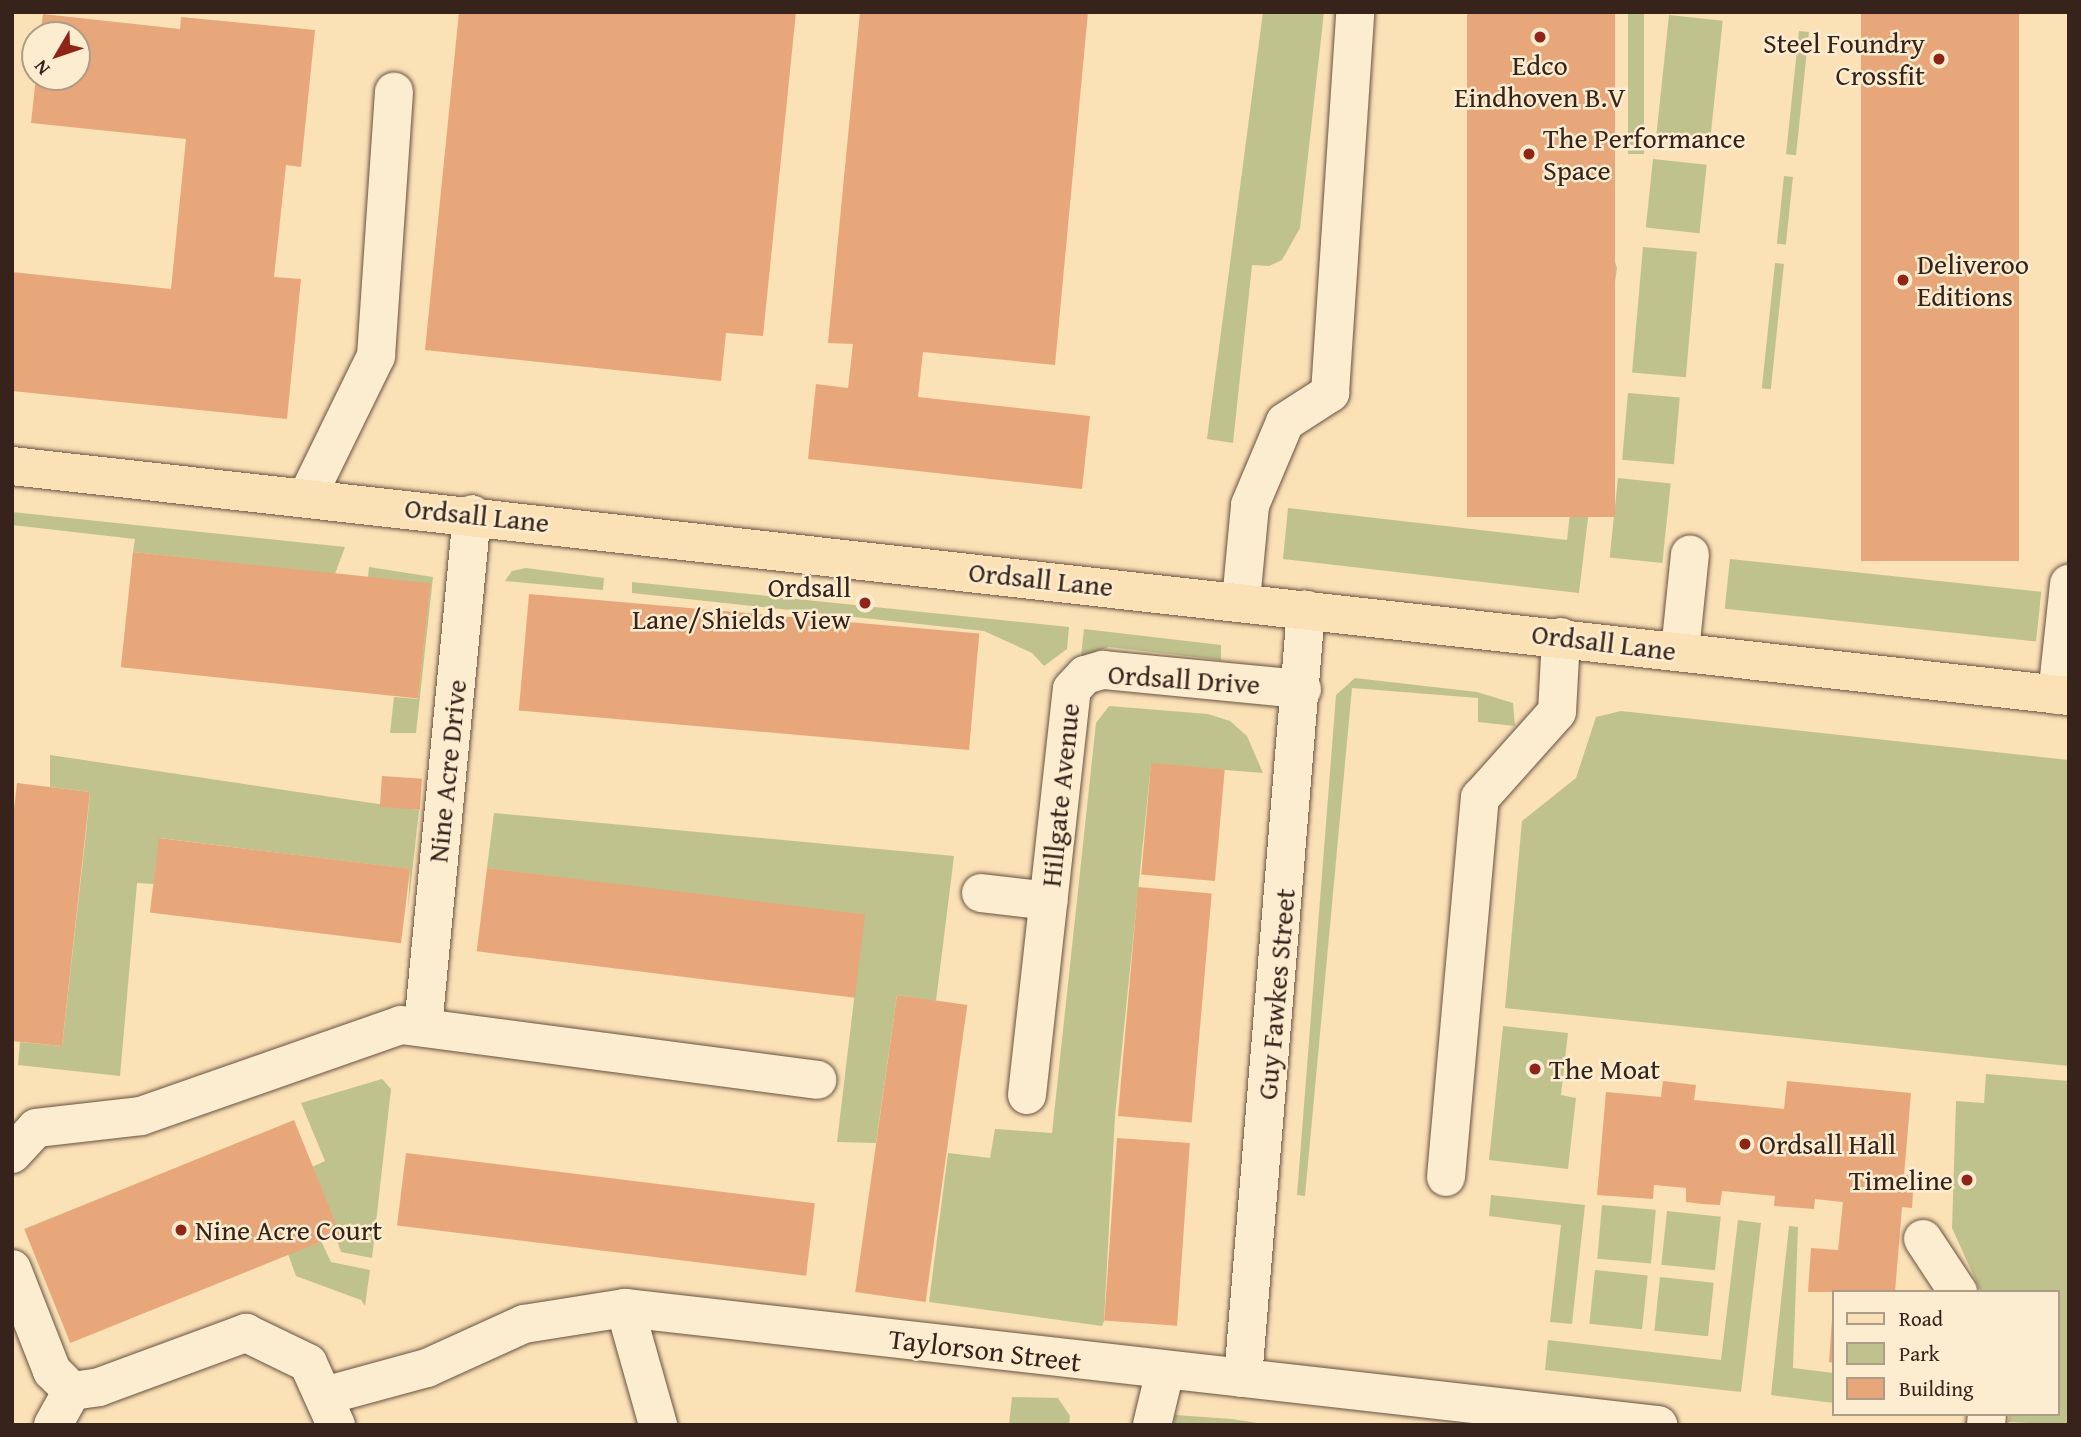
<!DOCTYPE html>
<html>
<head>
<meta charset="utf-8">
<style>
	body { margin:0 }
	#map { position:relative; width:2081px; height:1437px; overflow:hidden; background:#fbe1b6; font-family:"Gentium Book Plus",serif }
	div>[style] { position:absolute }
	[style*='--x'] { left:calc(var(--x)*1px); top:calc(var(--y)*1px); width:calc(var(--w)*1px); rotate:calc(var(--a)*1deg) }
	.green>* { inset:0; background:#c0c28d; transform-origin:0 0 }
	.building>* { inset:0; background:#e8a77a; transform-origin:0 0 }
	.roads { filter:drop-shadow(0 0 2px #685242) drop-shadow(0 0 2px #685242) }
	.minor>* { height:38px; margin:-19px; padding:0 19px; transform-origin:19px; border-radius:19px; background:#fcecd0 }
	.major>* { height:38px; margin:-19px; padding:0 19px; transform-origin:19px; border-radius:19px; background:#fbe1b6 }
	.dots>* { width:19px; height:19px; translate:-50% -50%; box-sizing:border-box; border:4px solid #fcecd0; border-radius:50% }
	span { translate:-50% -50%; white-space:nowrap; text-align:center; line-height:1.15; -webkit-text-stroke:5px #fcecd0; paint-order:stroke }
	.poi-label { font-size:28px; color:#37231b }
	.right { translate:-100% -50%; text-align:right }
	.left { translate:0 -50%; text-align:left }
	.street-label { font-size:28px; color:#37231b }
	.frame { position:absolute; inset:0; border:14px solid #37231b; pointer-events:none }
	.legend { position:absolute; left:1832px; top:1290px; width:228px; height:126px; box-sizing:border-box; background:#fcecd0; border:2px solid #ad9c88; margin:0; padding:9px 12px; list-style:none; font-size:21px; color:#37231b }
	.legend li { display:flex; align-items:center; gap:14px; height:35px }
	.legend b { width:35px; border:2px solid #ad9c88 }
	.north { position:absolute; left:21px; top:21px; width:70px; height:70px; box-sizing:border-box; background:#fcecd0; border:2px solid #ad9c88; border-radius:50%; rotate:231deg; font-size:19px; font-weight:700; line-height:28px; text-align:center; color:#37231b }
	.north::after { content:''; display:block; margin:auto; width:24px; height:32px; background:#8f2418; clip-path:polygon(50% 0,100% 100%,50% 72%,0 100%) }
</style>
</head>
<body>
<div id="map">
	<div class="green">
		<div style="clip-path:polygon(1263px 12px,1324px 12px,1300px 228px,1282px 260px,1269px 266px,1252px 265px,1233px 443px,1207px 439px)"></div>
		<div style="left:1628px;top:12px;width:16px;height:142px"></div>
		<div style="left:1669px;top:15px;width:54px;height:125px;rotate:6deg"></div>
		<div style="left:1799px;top:31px;width:10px;height:124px;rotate:6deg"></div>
		<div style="left:1653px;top:159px;width:54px;height:69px;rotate:6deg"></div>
		<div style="left:1784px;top:176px;width:9px;height:68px;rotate:6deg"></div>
		<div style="clip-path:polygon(1603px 227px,1617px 268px,1599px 393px,1584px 391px)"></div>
		<div style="left:1643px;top:247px;width:54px;height:126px;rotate:5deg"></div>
		<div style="left:1775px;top:263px;width:9px;height:126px;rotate:6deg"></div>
		<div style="left:1628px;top:393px;width:52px;height:67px;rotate:5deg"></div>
		<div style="clip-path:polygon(1576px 458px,1591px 493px,1579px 593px,1283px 559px,1288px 508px,1567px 540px)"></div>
		<div style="left:1618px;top:478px;width:53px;height:80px;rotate:6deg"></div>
		<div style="clip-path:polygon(12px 512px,345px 547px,335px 574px,133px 552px,135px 539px,12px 525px)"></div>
		<div style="left:1730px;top:559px;width:313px;height:50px;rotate:6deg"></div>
		<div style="clip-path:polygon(369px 567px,433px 577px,416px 733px,390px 733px,394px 697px,418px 699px,430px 585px,368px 578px)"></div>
		<div style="clip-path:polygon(526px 568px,604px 578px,603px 590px,505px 581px,512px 571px)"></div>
		<div style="clip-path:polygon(632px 582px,1069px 627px,1067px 649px,1044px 666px,1032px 653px,984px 631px,632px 593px)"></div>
		<div style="clip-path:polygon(1084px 629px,1221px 645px,1221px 660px,1109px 647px,1081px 656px)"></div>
		<div style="clip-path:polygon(1355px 678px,1477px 692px,1513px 703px,1515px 726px,1478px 722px,1478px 698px,1352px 688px,1305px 1196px,1297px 1195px,1336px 695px)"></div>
		<div style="clip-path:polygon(1109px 706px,1208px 714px,1230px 721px,1247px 736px,1263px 773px,1151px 764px,1115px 1116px,1104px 1321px,1102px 1326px,929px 1302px,948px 1153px,990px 1158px,995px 1129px,1052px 1133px,1096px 723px)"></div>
		<div style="clip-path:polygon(1621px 711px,2069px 760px,2069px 1066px,1505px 1008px,1522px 821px,1576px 778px,1596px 717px)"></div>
		<div style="clip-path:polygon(50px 755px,419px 810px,408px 909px,410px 869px,160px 838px,154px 884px,137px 883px,120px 1076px,18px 1065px,20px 1042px,62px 1046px,86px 833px,90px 792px,50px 787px)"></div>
		<div style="clip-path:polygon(494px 813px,954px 856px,936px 1001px,897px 995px,876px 1143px,837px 1142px,864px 916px,487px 868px)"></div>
		<div style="clip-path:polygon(1503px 1026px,1568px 1033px,1561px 1095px,1576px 1098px,1568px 1169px,1489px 1160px)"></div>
		<div style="clip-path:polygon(1986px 1074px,2069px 1081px,2069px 1425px,2008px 1422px,2010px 1414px,2058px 1414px,2058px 1292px,1981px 1292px,1952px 1228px,1956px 1101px,1984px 1103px)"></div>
		<div style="clip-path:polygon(382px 1079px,391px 1089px,372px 1258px,341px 1252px,312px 1167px,325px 1161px,301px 1103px)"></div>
		<div style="clip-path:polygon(1491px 1195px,1585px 1205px,1572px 1324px,1550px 1322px,1561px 1225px,1489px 1216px)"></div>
		<div style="left:1602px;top:1205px;width:54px;height:54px;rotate:5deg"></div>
		<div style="left:1667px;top:1211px;width:54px;height:54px;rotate:6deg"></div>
		<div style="clip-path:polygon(1738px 1220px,1761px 1223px,1741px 1392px,1545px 1370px,1548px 1340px,1721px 1360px)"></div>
		<div style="clip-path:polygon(1789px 1226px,1798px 1227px,1793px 1368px,1834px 1373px,1834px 1403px,1771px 1395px)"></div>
		<div style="clip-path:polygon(321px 1241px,331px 1262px,370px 1270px,365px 1306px,361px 1300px,296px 1276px,288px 1254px)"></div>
		<div style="left:1595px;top:1270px;width:53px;height:54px;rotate:6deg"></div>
		<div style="left:1660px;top:1277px;width:54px;height:54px;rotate:6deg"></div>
		<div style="clip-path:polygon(1012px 1397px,1058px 1398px,1070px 1416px,1069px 1425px,1009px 1425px)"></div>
		<div style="clip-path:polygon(1175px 1415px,1232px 1419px,1270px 1425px,1174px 1425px)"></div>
	</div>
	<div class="building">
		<div style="clip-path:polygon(459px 12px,796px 12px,763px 336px,726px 333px,721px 381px,425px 350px)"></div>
		<div style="clip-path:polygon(860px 12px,1088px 12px,1055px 365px,923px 352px,918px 397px,1090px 416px,1082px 489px,808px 459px,816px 384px,848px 388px,853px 344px,828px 343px)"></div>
		<div style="left:1467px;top:12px;width:148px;height:505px"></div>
		<div style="left:1861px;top:12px;width:158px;height:549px"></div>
		<div style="clip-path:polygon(43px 14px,180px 29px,181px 17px,315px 30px,301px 167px,286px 165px,274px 277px,301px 279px,287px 419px,12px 391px,12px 272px,171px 289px,186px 139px,31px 123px,36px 77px,77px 77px,77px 35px,40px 35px)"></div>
		<div style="left:133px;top:552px;width:299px;height:116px;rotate:6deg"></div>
		<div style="left:529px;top:594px;width:452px;height:117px;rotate:5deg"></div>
		<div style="left:1151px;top:763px;width:74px;height:112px;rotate:5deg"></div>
		<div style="left:382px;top:776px;width:40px;height:31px;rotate:4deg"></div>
		<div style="clip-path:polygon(17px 783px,90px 792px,62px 1046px,12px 1041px,12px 826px)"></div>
		<div style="left:159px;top:838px;width:253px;height:75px;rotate:7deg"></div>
		<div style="left:487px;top:868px;width:381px;height:84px;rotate:7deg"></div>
		<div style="left:1138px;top:887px;width:74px;height:230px;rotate:5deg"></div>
		<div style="left:897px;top:995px;width:71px;height:300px;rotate:8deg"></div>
		<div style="clip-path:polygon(1663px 1081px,1696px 1085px,1694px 1100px,1784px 1109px,1787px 1081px,1911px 1093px,1904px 1175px,1914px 1176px,1912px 1208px,1902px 1207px,1895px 1292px,1808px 1292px,1811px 1248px,1838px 1250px,1843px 1202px,1815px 1199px,1814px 1209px,1774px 1206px,1775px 1196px,1722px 1191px,1720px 1205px,1702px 1204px,1686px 1202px,1686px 1188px,1654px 1185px,1653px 1199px,1597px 1195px,1606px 1092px,1661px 1097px)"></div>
		<div style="left:294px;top:1120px;width:123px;height:291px;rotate:68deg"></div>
		<div style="left:1117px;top:1138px;width:73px;height:183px;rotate:4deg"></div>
		<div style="left:406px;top:1153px;width:412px;height:73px;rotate:7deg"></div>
		<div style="clip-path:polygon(1832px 1319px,1834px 1319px,1834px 1363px,1829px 1362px)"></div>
	</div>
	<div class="roads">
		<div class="minor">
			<div style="--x:307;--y:497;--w:157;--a:-63.9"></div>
			<div style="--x:376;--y:356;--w:265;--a:-86.1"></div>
			<div style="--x:1241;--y:601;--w:96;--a:-84.6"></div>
			<div style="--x:1250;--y:505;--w:90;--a:-67.1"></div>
			<div style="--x:1285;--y:422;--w:54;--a:-32.8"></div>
			<div style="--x:1330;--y:393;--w:382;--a:-86.2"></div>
			<div style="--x:1680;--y:651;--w:97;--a:-84.1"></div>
			<div style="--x:2057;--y:695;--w:112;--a:-83.8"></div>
			<div style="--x:981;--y:893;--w:68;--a:6.7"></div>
			<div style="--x:423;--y:1027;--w:515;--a:-84.54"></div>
			<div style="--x:1027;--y:1095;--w:408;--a:-83.7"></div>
			<div style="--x:1072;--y:689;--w:19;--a:-47"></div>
			<div style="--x:1085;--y:675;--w:19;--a:-16"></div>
			<div style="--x:1103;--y:670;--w:200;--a:5.5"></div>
			<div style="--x:12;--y:1154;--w:35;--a:-47"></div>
			<div style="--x:36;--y:1128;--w:106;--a:-6.5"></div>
			<div style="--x:141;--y:1116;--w:275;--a:-19.3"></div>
			<div style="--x:401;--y:1025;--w:420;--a:7.5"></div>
			<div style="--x:1446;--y:1177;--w:381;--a:-84.9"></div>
			<div style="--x:1480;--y:798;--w:115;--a:-48.2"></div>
			<div style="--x:1557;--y:712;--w:75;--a:-86.9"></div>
			<div style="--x:1923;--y:1239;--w:64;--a:56.6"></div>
			<div style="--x:12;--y:1269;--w:110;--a:68.6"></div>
			<div style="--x:52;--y:1371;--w:28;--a:45"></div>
			<div style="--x:625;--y:1308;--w:122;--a:74.2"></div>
			<div style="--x:1243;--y:1378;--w:771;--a:-85.31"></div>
			<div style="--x:324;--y:1396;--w:107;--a:-15.2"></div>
			<div style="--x:427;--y:1368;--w:107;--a:-24.4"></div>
			<div style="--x:524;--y:1324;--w:102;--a:-9"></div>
			<div style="--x:625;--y:1308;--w:1040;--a:6.46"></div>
			<div style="--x:53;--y:1425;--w:39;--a:-61"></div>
			<div style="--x:72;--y:1391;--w:27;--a:-8"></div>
			<div style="--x:99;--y:1387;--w:157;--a:-20.2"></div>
			<div style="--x:246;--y:1333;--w:69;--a:25.8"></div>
			<div style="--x:308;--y:1363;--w:68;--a:65.7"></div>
			<div style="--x:1152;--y:1425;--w:56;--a:-76.5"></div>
			<div style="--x:1986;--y:1425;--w:11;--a:-85"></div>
		</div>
		<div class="major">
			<div style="--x:12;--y:466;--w:2070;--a:6.38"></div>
		</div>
	</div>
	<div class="dots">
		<div style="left:1540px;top:37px;background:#8f2418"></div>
		<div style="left:1939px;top:59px;background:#8f2418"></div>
		<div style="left:1529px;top:154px;background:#8f2418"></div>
		<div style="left:1903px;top:280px;background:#8f2418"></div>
		<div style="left:865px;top:603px;background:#8f2418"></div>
		<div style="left:1535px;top:1069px;background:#8f2418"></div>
		<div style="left:1745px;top:1144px;background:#8f2418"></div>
		<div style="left:1967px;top:1180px;background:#8f2418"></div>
		<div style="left:181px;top:1230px;background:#8f2418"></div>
	</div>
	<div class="poi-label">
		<span class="right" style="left:1925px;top:59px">Steel Foundry<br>Crossfit</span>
		<span style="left:1540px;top:81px">Edco<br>Eindhoven B.V</span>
		<span class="left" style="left:1543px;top:154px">The Performance<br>Space</span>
		<span class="left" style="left:1917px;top:280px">Deliveroo<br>Editions</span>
		<span class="right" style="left:851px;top:603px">Ordsall<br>Lane/Shields View</span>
		<span class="left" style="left:1549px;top:1069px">The Moat</span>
		<span class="left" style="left:1759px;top:1144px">Ordsall Hall</span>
		<span class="right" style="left:1953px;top:1180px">Timeline</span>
		<span class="left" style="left:195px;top:1230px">Nine Acre Court</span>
	</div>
	<div class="street-label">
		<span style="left:477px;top:515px;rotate:6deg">Ordsall Lane</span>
		<span style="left:1041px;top:579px;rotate:6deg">Ordsall Lane</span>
		<span style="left:1604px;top:642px;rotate:7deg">Ordsall Lane</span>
		<span style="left:1184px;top:679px;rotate:4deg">Ordsall Drive</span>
		<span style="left:447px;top:771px;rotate:-84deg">Nine Acre Drive</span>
		<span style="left:1060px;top:795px;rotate:-84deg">Hillgate Avenue</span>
		<span style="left:1276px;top:994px;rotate:-85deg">Guy Fawkes Street</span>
		<span style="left:985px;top:1350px;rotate:7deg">Taylorson Street</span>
	</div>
	<div class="frame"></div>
	<ul class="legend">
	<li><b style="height:9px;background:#fbe1b6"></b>Road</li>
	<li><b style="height:19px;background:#c0c28d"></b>Park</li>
	<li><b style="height:19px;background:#e8a77a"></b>Building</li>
	</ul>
	<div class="north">N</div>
</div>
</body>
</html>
